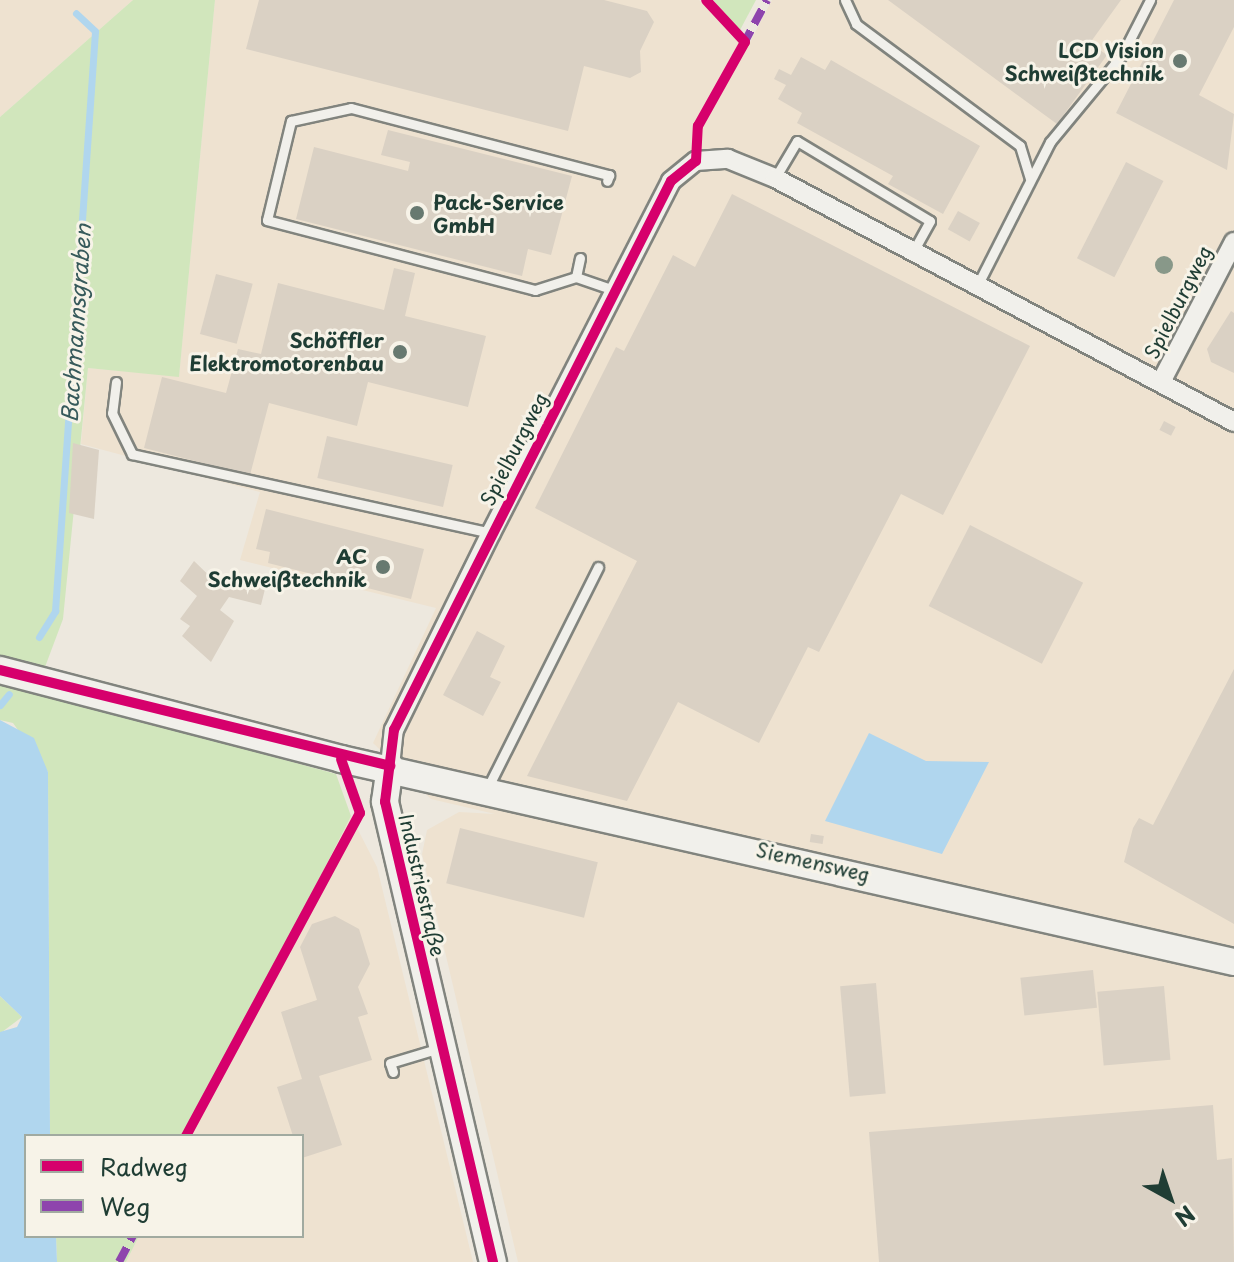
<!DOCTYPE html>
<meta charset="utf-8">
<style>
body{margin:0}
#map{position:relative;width:1234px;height:1262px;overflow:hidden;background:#ede8de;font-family:"Playpen Sans",sans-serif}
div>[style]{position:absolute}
.built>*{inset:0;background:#eee2d0}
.green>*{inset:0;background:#d1e6bc}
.water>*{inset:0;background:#b0d6ee}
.stream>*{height:7px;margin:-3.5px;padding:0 3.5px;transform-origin:3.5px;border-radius:3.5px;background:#b0d6ee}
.building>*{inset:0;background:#dad1c4;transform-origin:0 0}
.roads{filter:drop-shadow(2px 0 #81847e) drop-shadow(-2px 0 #81847e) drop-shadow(0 2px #81847e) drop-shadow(0 -2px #81847e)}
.lane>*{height:9px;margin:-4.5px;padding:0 4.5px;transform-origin:4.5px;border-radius:4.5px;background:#f1f0eb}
.street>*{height:18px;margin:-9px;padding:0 9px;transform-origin:9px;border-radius:9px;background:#f1f0eb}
.secondary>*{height:26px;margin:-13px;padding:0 13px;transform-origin:13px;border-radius:13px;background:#f1f0eb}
.quiet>*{height:8px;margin-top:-4px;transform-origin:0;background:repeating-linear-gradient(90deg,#8e44ad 0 16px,transparent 0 24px)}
.cycleway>*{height:10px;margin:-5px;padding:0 5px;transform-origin:5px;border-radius:5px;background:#d6006c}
.trees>*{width:18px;height:18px;margin:-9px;border-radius:50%;background:#889889}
.dots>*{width:22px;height:22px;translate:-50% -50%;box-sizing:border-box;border:4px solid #f7f3e8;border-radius:50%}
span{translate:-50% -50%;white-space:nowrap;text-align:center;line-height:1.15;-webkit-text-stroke:6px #f7f3e8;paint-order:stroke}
.poi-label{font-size:20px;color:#1f3d34;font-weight:700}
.right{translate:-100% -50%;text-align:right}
.left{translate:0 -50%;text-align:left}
.street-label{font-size:20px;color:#1f3d34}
.water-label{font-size:22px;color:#375a5b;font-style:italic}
.legend{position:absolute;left:24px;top:1134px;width:280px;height:104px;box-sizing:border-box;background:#f7f3e8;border:2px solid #a1aaa0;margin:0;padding:10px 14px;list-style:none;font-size:24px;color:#1f3d34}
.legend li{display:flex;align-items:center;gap:16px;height:40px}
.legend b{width:40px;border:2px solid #a1aaa0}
.north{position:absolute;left:1130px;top:1158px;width:80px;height:80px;-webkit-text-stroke:6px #f7f3e8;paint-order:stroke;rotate:140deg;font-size:22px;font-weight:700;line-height:32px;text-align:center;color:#1f3d34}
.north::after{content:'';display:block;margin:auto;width:28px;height:36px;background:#1f3d34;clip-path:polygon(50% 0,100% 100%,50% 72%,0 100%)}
</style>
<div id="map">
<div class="built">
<i style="clip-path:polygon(0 0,133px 0,0 117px)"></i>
<i style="clip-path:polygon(215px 0,699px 0,750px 42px,772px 0,1234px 0,1234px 1262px,518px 1262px,422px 854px,427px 830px,459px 812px,495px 814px,431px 799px,373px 743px,436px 608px,240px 560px,260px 492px,81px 444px,88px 368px,179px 376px)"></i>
<i style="clip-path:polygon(351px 816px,377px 867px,473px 1262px,126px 1262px,139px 1236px,302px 1236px,302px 1136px,189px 1136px)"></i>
</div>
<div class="green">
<i style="clip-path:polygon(133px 0,215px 0,179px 377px,88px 368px,63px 619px,36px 691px,336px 774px,351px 816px,189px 1136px,50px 1136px,48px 772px,13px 723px,0 720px,0 117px)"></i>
<i style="clip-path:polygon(713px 0,756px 0,740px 30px)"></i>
<i style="clip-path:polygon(0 996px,22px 1017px,2px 1032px,0 1032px)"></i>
<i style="clip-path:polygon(56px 1236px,139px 1236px,126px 1262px,57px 1262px)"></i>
</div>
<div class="water">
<i style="clip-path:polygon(0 720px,34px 738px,48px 772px,50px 1136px,26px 1136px,26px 1236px,56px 1236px,57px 1262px,0 1262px,0 1032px,17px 1027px,22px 1017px,0 996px)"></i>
<i style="clip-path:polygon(869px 733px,926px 761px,989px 762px,942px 854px,825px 821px)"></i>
</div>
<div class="stream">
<i style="left:39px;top:637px;width:31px;rotate:-58deg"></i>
<i style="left:55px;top:611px;width:581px;rotate:-86.05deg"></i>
<i style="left:95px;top:31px;width:26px;rotate:-137deg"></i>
<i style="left:0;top:705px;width:14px;rotate:-51deg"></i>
</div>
<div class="building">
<i style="clip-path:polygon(259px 0,604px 0,647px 11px,654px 22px,640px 51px,641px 72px,630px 78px,584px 66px,568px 131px,246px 49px)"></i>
<i style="clip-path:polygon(888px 0,1121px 0,1090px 43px,1107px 55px,1057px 124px)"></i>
<i style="clip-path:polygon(1174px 0,1234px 0,1234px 27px,1199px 95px,1234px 114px,1227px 170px,1116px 113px)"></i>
<i style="clip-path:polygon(801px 57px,825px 70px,831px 60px,980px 146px,943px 214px,888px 184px,893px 176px,797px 123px,802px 113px,778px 99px,786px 85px,774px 79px,779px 69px,791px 75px)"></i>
<i style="clip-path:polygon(388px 130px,572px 176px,551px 255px,528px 249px,522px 276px,296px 219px,314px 147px,408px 171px,410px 162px,381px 155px)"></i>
<i style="left:1126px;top:162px;width:42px;height:108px;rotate:27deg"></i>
<i style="clip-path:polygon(732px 194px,1030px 346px,943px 515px,901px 494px,819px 652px,808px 647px,759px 743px,678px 702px,627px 801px,527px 776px,637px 561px,535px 508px,616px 347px,624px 351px,673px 255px,695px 267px)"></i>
<i style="left:958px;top:211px;width:25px;height:21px;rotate:29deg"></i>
<i style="clip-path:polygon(394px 268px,415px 273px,405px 316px,486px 336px,468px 407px,368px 382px,357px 426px,269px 403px,250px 475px,144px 448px,162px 377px,226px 393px,238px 349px,261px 354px,278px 283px,384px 310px)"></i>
<i style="left:216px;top:274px;width:38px;height:62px;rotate:15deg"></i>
<i style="clip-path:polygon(1231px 311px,1234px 313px,1234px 373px,1211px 362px,1207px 349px)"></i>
<i style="left:1164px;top:421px;width:13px;height:10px;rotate:27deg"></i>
<i style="left:327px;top:436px;width:129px;height:43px;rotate:13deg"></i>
<i style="clip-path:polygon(73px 443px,99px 450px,94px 519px,69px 513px)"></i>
<i style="clip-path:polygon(266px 509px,424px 549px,411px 599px,268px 563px,270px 552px,256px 549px)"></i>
<i style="left:970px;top:525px;width:127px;height:91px;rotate:27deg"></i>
<i style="clip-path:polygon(194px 561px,222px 588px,234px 572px,267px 581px,261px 605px,229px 597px,220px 610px,234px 621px,211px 662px,182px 636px,190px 626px,180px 619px,197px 596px,180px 581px)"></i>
<i style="clip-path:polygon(477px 631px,505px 646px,490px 677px,501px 682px,483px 716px,443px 695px)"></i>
<i style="clip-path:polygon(1234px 669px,1234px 924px,1124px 862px,1133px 828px,1139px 818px,1153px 825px)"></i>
<i style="left:460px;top:828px;width:142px;height:57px;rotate:14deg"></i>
<i style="left:811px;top:834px;width:13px;height:8px;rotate:9deg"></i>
<i style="clip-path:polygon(335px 916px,359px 929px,370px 964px,358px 987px,368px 1014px,358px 1017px,372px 1060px,319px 1076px,342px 1145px,302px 1158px,302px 1136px,293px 1136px,277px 1087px,302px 1079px,281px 1012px,317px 1000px,300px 947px,312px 924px)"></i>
<i style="left:1093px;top:970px;width:38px;height:73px;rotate:84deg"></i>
<i style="left:876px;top:983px;width:111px;height:36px;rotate:85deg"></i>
<i style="left:1164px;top:986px;width:74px;height:67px;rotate:85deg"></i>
<i style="clip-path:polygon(1213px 1105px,1217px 1160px,1232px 1158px,1234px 1262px,879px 1262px,869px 1132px)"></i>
</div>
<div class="roads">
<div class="lane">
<i style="left:845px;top:0;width:26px;rotate:65deg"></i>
<i style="left:856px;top:24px;width:204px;rotate:36.6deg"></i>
<i style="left:1020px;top:146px;width:34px;rotate:73deg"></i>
<i style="left:775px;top:178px;width:43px;rotate:-59.3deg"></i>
<i style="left:797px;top:141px;width:155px;rotate:31deg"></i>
<i style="left:930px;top:221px;width:35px;rotate:119deg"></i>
<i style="left:580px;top:258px;width:19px;rotate:102deg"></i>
<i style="left:576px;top:277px;width:40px;rotate:18.9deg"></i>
<i style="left:576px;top:277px;width:43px;rotate:162.4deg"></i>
<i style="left:535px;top:290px;width:277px;rotate:-165.4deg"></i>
<i style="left:267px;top:220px;width:102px;rotate:-76.4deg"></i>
<i style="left:291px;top:121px;width:61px;rotate:-12.2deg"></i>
<i style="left:351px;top:108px;width:267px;rotate:14.6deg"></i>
<i style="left:609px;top:175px;width:6px;rotate:108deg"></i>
<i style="left:977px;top:286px;width:161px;rotate:-63.1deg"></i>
<i style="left:1050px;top:142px;width:113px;rotate:-50.4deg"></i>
<i style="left:1122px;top:55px;width:62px;rotate:-63deg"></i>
<i style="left:116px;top:382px;width:31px;rotate:97deg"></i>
<i style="left:112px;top:413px;width:46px;rotate:64deg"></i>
<i style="left:132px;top:454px;width:368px;rotate:12.4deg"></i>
<i style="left:488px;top:787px;width:246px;rotate:-63.4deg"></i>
<i style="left:393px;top:1072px;width:9px;rotate:-108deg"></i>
<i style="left:390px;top:1063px;width:52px;rotate:-16.7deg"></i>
</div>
<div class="street">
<i style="left:1161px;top:382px;width:158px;rotate:-62.5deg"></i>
<i style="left:390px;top:766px;width:36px;rotate:-84deg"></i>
<i style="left:394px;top:730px;width:220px;rotate:-63.8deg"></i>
<i style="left:491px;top:533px;width:395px;rotate:-62.9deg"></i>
<i style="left:671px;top:181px;width:32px;rotate:-39deg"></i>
<i style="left:696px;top:161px;width:32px;rotate:-4deg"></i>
<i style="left:728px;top:159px;width:51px;rotate:22deg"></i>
<i style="left:775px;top:178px;width:520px;rotate:27.99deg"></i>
</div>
<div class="secondary">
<i style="left:0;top:670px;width:352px;rotate:14.6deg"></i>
<i style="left:341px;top:759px;width:916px;rotate:12.81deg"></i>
<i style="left:390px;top:766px;width:36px;rotate:98deg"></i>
<i style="left:385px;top:802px;width:473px;rotate:76.8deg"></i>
</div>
</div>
<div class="quiet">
<i style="left:743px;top:45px;width:51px;rotate:-61.9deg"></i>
<i style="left:119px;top:1262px;width:30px;rotate:-62deg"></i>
</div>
<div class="cycleway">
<i style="left:0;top:670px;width:402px;rotate:13.8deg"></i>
<i style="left:186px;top:1136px;width:367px;rotate:-61.7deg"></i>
<i style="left:360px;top:813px;width:57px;rotate:-109.4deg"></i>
<i style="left:493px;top:1262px;width:473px;rotate:-103.2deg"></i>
<i style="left:385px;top:802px;width:73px;rotate:-82.9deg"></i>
<i style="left:394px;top:730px;width:615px;rotate:-63.23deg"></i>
<i style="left:671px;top:181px;width:32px;rotate:-39deg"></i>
<i style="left:696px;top:161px;width:35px;rotate:-87deg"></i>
<i style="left:698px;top:126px;width:96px;rotate:-60.8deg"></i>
<i style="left:745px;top:42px;width:57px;rotate:-132.9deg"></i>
</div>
<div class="trees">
<i style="left:1164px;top:265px"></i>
</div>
<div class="dots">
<i style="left:1180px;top:61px;background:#677970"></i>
<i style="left:417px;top:213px;background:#677970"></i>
<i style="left:400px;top:352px;background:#677970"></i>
<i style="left:383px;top:567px;background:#677970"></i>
</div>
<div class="poi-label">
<span class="right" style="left:1164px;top:62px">LCD Vision<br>Schweißtechnik</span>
<span class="left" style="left:433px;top:214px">Pack-Service<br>GmbH</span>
<span class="right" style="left:384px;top:352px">Schöffler<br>Elektromotorenbau</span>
<span class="right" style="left:367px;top:568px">AC<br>Schweißtechnik</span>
</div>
<div class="street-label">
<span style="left:1178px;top:302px;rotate:-63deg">Spielburgweg</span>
<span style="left:514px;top:449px;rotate:-63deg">Spielburgweg</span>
<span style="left:813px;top:862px;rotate:13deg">Siemensweg</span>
<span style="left:422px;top:885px;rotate:77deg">Industriestraße</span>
</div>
<div class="water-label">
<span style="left:75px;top:323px;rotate:-86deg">Bachmannsgraben</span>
</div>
<ul class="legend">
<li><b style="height:10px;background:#d6006c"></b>Radweg</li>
<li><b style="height:10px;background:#8e44ad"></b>Weg</li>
</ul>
<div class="north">N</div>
</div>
